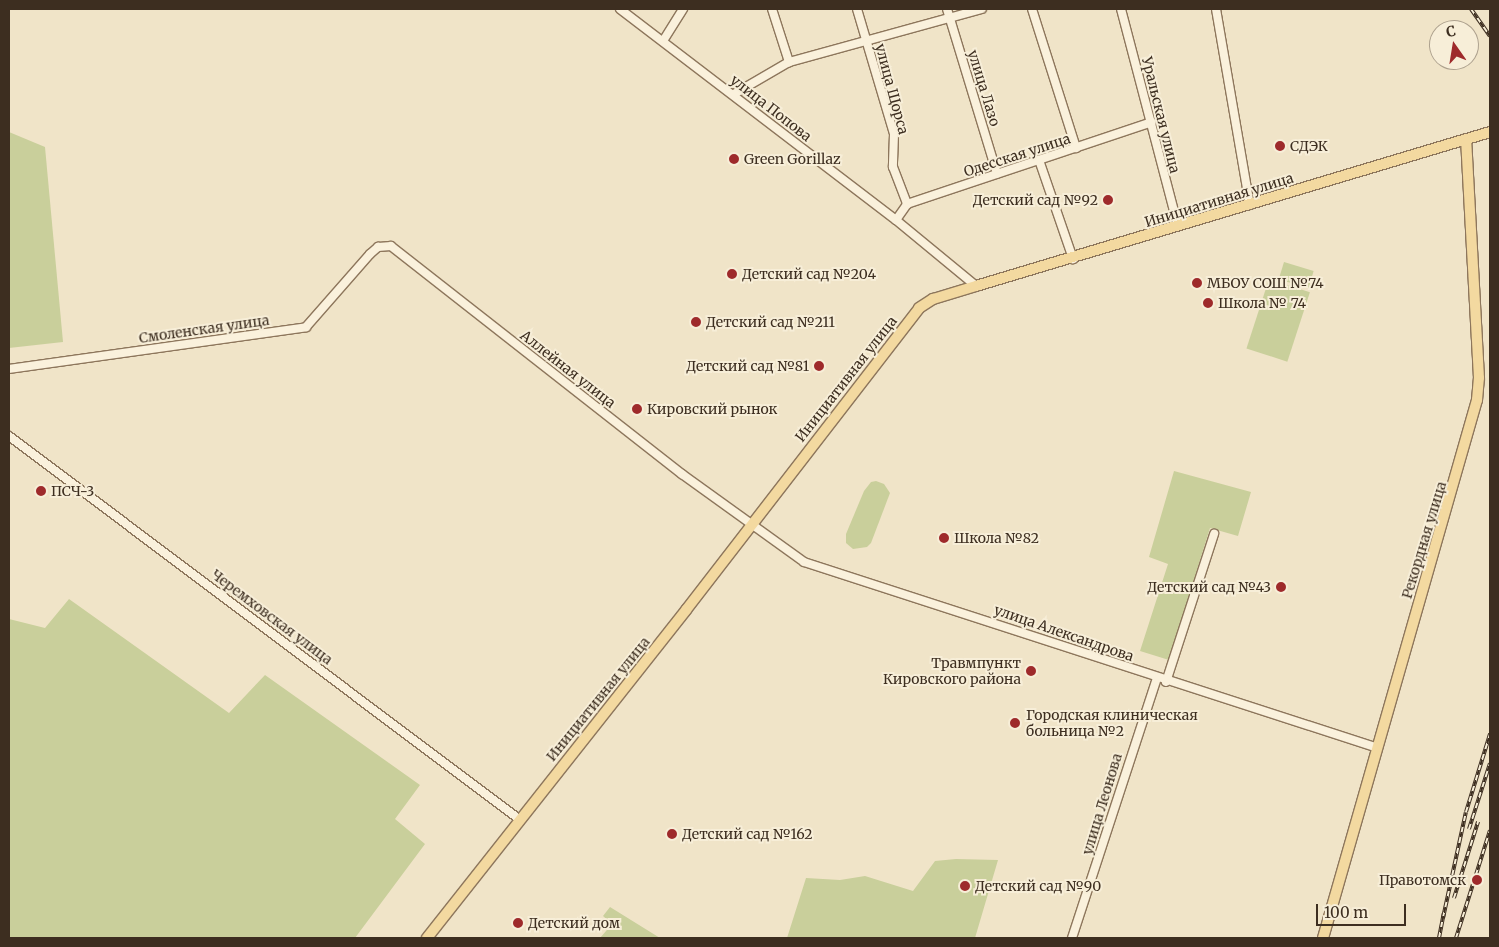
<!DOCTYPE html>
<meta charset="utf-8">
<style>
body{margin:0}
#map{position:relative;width:1499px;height:947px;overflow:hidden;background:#f0e4c8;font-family:Merriweather,serif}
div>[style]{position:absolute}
.green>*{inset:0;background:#c9cf9b;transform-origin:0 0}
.roads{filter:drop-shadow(1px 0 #8d765c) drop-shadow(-1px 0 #8d765c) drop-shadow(0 1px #8d765c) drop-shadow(0 -1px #8d765c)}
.minor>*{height:8px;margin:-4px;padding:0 4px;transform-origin:4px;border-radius:4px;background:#faf1dc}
.major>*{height:10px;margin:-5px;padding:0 5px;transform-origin:5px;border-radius:5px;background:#f3d9a0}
.rail>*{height:4px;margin-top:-2px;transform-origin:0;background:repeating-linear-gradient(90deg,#f7eed8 0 5.5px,#3d2e20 0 11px);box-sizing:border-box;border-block:1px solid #3d2e20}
.dots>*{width:14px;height:14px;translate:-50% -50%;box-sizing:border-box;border:2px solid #f7eed8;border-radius:50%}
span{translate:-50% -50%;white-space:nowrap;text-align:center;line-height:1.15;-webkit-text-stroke:4px #f7eed8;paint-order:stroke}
.street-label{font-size:14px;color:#3d2e20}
.poi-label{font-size:14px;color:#3d2e20}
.left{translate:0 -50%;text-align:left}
.right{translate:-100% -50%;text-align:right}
.frame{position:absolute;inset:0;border:10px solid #3d2e20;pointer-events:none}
.north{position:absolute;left:1429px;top:20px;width:50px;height:50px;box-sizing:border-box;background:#f7eed8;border:1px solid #ada18e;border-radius:50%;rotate:347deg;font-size:14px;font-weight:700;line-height:20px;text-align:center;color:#3d2e20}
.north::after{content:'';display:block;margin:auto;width:18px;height:22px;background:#9e2a2b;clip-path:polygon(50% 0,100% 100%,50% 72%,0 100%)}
.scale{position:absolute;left:1316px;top:904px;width:90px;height:22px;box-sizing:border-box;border:2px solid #3d2e20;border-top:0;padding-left:6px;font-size:15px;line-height:18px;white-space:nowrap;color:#3d2e20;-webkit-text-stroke:4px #f7eed8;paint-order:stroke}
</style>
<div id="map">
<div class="green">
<i style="clip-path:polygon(9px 132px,45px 147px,63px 342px,9px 348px)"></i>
<i style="left:1284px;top:262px;width:31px;height:18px;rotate:17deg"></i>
<i style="left:1269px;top:279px;width:43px;height:73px;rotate:18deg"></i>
<i style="clip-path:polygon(1174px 471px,1251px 492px,1238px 536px,1210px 528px,1169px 660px,1140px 651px,1168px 564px,1149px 557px)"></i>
<i style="clip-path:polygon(876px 481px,884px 484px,890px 493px,871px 543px,867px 547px,853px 549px,846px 543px,846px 534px,864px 491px,871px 482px)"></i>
<i style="clip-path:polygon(69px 599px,229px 713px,265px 675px,420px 785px,395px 819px,425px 844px,355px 938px,9px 938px,9px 619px,45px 628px)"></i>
<i style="clip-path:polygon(956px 859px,998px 860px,975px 938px,787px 938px,806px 878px,840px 880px,865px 876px,913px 891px,935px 861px)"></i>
<i style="clip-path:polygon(610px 907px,660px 938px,600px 938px,612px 924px,603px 916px)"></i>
</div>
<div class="roads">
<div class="minor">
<i style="left:620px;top:9px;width:347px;rotate:37.4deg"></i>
<i style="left:896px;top:220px;width:104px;rotate:39.5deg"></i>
<i style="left:772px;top:9px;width:56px;rotate:72.2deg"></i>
<i style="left:857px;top:9px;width:130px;rotate:73.5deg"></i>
<i style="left:894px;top:134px;width:33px;rotate:92deg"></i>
<i style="left:893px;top:167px;width:40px;rotate:69deg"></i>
<i style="left:947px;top:9px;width:172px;rotate:73.1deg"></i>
<i style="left:1032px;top:9px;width:146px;rotate:72.4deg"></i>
<i style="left:1121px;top:9px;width:224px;rotate:75.3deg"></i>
<i style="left:1216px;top:9px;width:199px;rotate:80.2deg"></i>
<i style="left:663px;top:41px;width:38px;rotate:-58deg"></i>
<i style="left:734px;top:94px;width:64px;rotate:-30.2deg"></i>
<i style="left:789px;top:62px;width:200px;rotate:-15.4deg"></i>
<i style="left:1039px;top:160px;width:105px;rotate:71deg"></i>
<i style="left:896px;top:220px;width:19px;rotate:-55deg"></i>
<i style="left:907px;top:204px;width:258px;rotate:-18.5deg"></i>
<i style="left:9px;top:369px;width:300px;rotate:-8deg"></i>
<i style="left:306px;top:327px;width:97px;rotate:-48.8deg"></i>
<i style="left:370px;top:254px;width:11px;rotate:-41deg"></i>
<i style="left:378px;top:247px;width:13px;rotate:-4deg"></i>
<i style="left:391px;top:246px;width:370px;rotate:38.1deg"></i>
<i style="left:682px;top:474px;width:150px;rotate:35.8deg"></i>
<i style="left:804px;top:562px;width:603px;rotate:17.95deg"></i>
<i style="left:9px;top:436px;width:638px;rotate:36.91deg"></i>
<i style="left:1166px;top:682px;width:156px;rotate:-72deg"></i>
<i style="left:1072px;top:938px;width:274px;rotate:-71.9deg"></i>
</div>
<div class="major">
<i style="left:427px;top:938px;width:418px;rotate:-51.7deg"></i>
<i style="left:686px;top:610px;width:381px;rotate:-52.3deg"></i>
<i style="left:919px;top:308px;width:17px;rotate:-33deg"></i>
<i style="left:933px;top:299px;width:45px;rotate:-16.8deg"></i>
<i style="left:976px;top:286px;width:537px;rotate:-16.68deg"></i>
<i style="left:1323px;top:938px;width:560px;rotate:-74.03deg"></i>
<i style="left:1477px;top:400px;width:22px;rotate:-85deg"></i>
<i style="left:1479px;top:378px;width:239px;rotate:-93.1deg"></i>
</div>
</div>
<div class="rail">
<i style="left:1471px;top:9px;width:33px;rotate:55deg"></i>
<i style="left:1469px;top:829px;width:69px;rotate:-72.3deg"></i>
<i style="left:1454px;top:898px;width:80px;rotate:-72.5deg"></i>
<i style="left:1443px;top:918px;width:108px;rotate:-77.8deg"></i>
<i style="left:1466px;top:812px;width:82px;rotate:-72.9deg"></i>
<i style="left:1439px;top:938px;width:25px;rotate:-79deg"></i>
<i style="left:1456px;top:938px;width:113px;rotate:-72.5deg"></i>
</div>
<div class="dots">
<i style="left:1280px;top:146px;background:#9e2a2b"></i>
<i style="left:734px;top:159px;background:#9e2a2b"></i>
<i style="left:1108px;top:200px;background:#9e2a2b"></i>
<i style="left:732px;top:274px;background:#9e2a2b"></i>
<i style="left:1197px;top:283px;background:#9e2a2b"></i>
<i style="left:1208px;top:303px;background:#9e2a2b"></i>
<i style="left:696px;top:322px;background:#9e2a2b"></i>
<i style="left:819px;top:366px;background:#9e2a2b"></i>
<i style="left:637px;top:409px;background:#9e2a2b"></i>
<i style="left:41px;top:491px;background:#9e2a2b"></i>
<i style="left:944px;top:538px;background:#9e2a2b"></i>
<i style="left:1281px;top:587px;background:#9e2a2b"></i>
<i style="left:1031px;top:671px;background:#9e2a2b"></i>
<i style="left:1015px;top:723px;background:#9e2a2b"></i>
<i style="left:672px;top:834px;background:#9e2a2b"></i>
<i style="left:1477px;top:880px;background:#9e2a2b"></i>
<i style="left:965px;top:886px;background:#9e2a2b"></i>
<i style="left:518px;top:923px;background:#9e2a2b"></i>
</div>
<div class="street-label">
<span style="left:984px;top:88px;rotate:73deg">улица Лазо</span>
<span style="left:892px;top:89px;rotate:75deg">улица Щорса</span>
<span style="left:771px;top:108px;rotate:38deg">улица Попова</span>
<span style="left:1161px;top:115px;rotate:76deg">Уральская улица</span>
<span style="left:1017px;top:155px;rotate:-18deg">Одесская улица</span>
<span style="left:1219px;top:200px;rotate:-17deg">Инициативная улица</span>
<span style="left:204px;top:329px;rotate:-8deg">Смоленская улица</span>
<span style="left:568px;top:369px;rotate:38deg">Аллейная улица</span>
<span style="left:846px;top:379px;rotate:-52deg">Инициативная улица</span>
<span style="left:1424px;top:540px;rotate:-73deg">Рекордная улица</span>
<span style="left:272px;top:617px;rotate:37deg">Черемховская улица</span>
<span style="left:1064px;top:633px;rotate:19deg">улица Александрова</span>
<span style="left:598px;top:699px;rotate:-51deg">Инициативная улица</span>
<span style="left:1102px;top:804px;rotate:-73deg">улица Леонова</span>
</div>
<div class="poi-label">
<span class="left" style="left:1290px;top:146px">СДЭК</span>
<span class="left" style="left:744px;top:159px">Green Gorillaz</span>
<span class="right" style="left:1098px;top:200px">Детский сад №92</span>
<span class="left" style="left:742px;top:274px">Детский сад №204</span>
<span class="left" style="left:1207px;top:283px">МБОУ СОШ №74</span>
<span class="left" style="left:1218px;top:303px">Школа № 74</span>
<span class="left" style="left:706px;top:322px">Детский сад №211</span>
<span class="right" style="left:809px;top:366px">Детский сад №81</span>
<span class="left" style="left:647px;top:409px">Кировский рынок</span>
<span class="left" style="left:51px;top:491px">ПСЧ-3</span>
<span class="left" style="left:954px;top:538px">Школа №82</span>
<span class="right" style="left:1271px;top:587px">Детский сад №43</span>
<span class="right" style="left:1021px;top:671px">Травмпункт<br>Кировского района</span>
<span class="left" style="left:1026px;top:723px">Городская клиническая<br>больница №2</span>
<span class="left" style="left:682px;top:834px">Детский сад №162</span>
<span class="right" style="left:1466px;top:880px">Правотомск</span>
<span class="left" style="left:975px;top:886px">Детский сад №90</span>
<span class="left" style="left:528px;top:923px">Детский дом</span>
</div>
<div class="frame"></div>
<div class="north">С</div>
<div class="scale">100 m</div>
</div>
